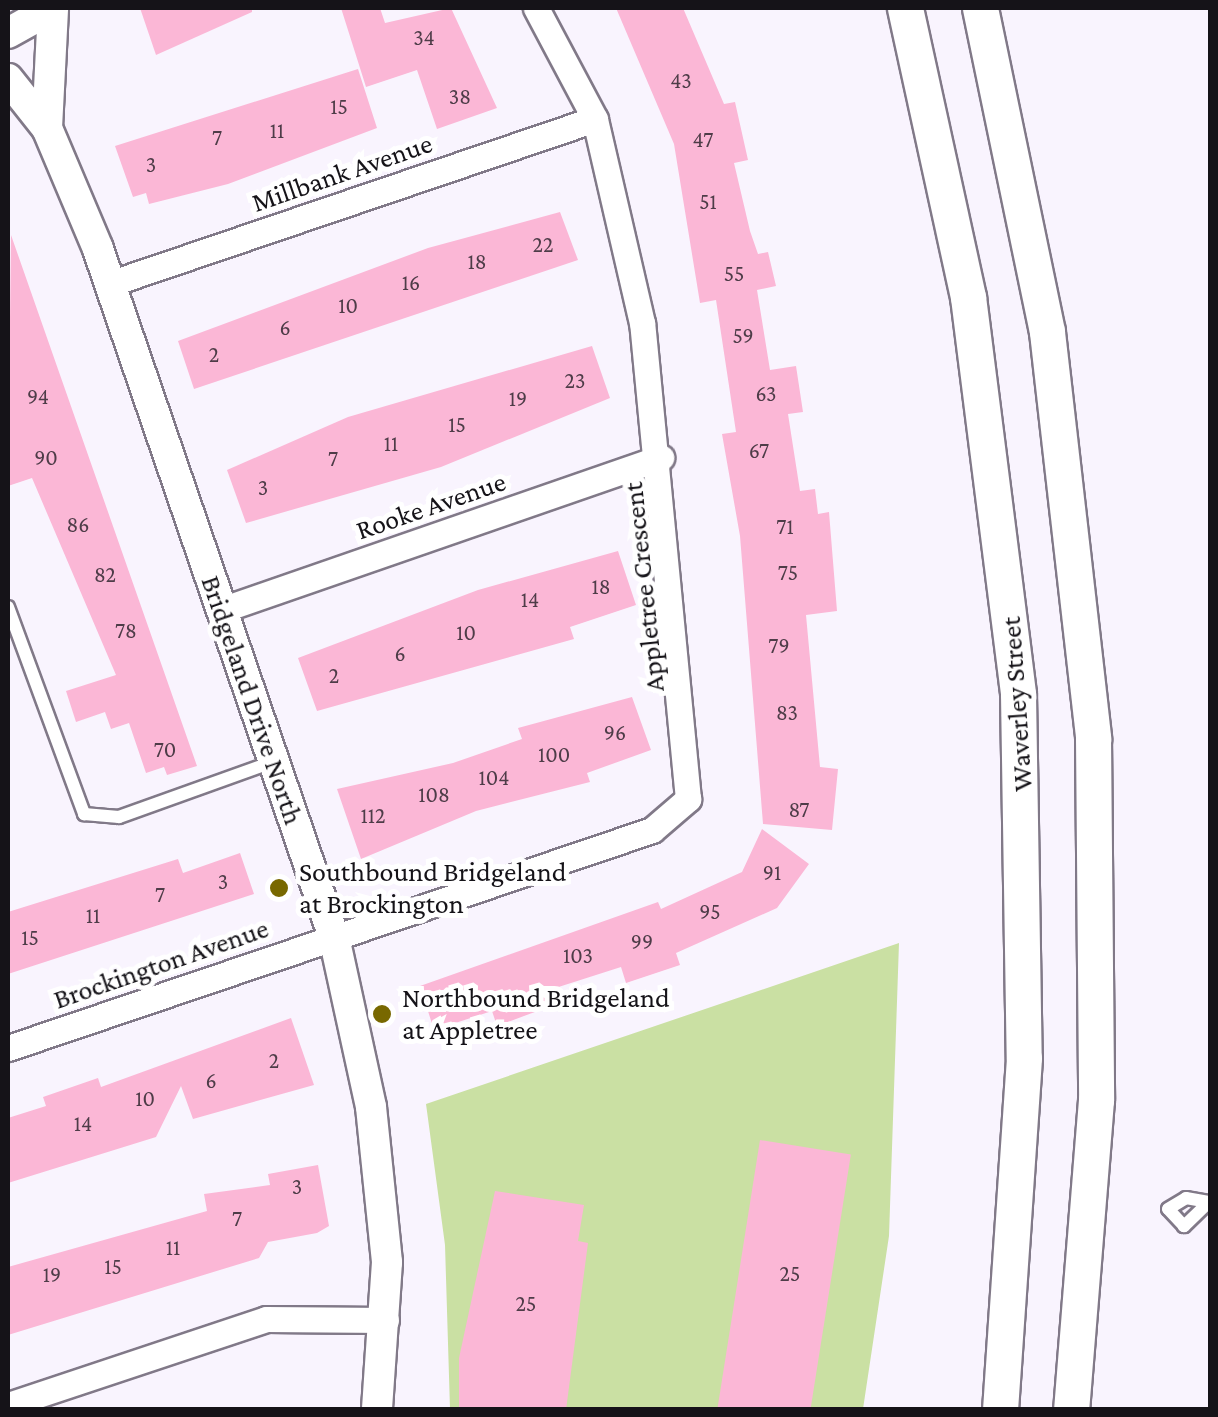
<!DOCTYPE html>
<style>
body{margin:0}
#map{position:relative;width:1218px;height:1417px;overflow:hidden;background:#f9f4fe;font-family:"Crimson Pro",serif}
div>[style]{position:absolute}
.green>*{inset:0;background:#cae0a3}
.building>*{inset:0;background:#fbb7d6;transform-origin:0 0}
.roads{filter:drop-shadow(2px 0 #817988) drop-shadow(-2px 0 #817988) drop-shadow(0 2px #817988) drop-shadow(0 -2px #817988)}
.service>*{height:12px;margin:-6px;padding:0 6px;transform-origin:6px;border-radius:6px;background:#fff}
.minor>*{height:25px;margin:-12.5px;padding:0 12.5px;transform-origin:12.5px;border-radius:12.5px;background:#fff}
.tertiary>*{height:30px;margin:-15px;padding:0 15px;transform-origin:15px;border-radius:15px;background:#fff}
.secondary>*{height:35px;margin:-17.5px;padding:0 17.5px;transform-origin:17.5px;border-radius:17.5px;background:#fff}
.dots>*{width:28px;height:28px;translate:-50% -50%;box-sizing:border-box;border:5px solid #fff;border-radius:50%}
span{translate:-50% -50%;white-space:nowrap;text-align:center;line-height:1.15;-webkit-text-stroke:10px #fff;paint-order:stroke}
.number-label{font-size:22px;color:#4e3c48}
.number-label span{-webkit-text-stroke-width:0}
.street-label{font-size:28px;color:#151318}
.poi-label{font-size:28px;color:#151318}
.left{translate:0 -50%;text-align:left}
.frame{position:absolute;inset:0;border:10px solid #151318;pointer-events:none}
</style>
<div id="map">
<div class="green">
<i style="clip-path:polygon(899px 943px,889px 1236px,863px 1409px,450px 1409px,445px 1245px,426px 1104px)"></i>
</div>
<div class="building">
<i style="clip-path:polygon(140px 8px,252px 8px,252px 12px,156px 55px)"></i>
<i style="clip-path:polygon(341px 8px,380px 8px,385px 23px,451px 8px,497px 108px,437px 129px,417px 70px,366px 87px)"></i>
<i style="clip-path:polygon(616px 8px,683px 8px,724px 104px,735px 102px,748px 160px,734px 163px,750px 231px,758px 254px,768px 252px,776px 286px,757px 290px,770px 370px,796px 366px,803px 412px,788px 414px,800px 491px,815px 489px,818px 514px,829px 512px,837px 611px,806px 615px,820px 767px,838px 769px,832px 830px,763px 824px,740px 536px,722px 434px,736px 432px,716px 300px,700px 303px,674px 144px)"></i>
<i style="clip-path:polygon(358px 69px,377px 128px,228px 184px,149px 204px,146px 193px,133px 197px,115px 146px)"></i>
<i style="clip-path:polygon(560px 212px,578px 260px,194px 389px,178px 341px,428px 248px)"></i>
<i style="clip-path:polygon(11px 235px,197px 766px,167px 775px,164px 767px,146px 773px,129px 723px,111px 729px,105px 712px,76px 722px,66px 691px,116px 675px,32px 478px,8px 486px)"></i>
<i style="clip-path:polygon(592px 346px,610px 398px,441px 467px,246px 523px,227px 470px,348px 417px)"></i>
<i style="clip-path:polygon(618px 551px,636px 605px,570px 627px,574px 639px,317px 711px,298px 658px,478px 590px)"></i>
<i style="clip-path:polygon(632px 697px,651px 750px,587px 773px,590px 782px,476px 811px,361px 859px,337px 789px,453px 763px,522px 739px,518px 728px)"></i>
<i style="clip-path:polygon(762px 829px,809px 864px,777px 908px,676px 953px,680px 965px,626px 983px,621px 967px,546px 991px,551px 1006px,497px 1026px,492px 1011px,434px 1030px,420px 986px,658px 902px,661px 909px,742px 872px)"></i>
<i style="clip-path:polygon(240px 853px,254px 894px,8px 974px,8px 912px,178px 859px,183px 873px)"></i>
<i style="clip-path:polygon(291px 1018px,314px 1085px,193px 1119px,181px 1086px,156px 1137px,8px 1183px,8px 1118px,46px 1106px,43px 1097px,98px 1078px,101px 1087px)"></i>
<i style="left:760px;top:1140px;width:92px;height:274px;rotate:9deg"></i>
<i style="clip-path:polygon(318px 1165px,329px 1226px,317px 1233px,268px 1242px,259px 1258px,8px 1335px,8px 1267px,207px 1211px,204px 1194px,270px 1185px,268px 1174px)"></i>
<i style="clip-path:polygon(495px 1191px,584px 1205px,578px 1241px,588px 1243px,566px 1410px,459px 1410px,459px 1358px)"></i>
</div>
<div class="roads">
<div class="service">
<i style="left:8px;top:607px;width:221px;rotate:69.8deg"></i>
<i style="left:84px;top:814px;width:35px;rotate:5deg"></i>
<i style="left:119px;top:817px;width:164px;rotate:-19.7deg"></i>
<i style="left:1209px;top:1202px;width:35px;rotate:136deg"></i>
<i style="left:1184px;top:1226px;width:23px;rotate:-133deg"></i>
<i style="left:1168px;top:1209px;width:21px;rotate:-31deg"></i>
<i style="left:1186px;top:1198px;width:23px;rotate:10deg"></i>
<i style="left:1209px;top:1202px;width:1px"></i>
</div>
<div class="minor">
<i style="left:109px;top:284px;width:513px;rotate:-18.75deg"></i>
<i style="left:221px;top:610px;width:466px;rotate:-19.1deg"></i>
<i style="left:8px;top:1048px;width:680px;rotate:-18.7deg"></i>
<i style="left:652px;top:830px;width:48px;rotate:-40.7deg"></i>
<i style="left:688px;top:799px;width:478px;rotate:-95.5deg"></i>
<i style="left:642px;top:323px;width:209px;rotate:-103deg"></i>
<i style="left:595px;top:119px;width:126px;rotate:-118deg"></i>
<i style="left:8px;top:1405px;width:272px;rotate:-18.4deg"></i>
<i style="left:266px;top:1319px;width:120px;rotate:0.5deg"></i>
</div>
<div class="tertiary">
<i style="left:8px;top:33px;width:51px;rotate:-29.1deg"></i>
<i style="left:8px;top:79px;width:63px;rotate:51.5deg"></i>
<i style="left:47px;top:128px;width:131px;rotate:67.1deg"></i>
<i style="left:98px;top:249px;width:727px;rotate:71.07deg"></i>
<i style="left:334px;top:937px;width:174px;rotate:77.7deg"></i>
<i style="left:371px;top:1107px;width:156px;rotate:84.1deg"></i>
<i style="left:387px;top:1262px;width:148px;rotate:93.9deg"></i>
<i style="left:47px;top:128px;width:120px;rotate:-87.1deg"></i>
</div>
<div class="secondary">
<i style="left:905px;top:8px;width:296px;rotate:77.7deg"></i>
<i style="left:968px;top:297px;width:400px;rotate:82.8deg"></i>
<i style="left:1018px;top:694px;width:364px;rotate:89.1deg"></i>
<i style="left:1024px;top:1058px;width:353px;rotate:93.9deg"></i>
<i style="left:980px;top:8px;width:331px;rotate:78.3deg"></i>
<i style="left:1047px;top:332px;width:409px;rotate:83.5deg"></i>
<i style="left:1093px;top:738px;width:362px;rotate:89.5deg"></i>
<i style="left:1096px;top:1100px;width:311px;rotate:94.6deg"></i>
</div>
</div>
<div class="dots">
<i style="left:279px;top:888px;background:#786800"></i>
<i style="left:382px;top:1014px;background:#786800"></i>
</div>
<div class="number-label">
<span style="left:424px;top:38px">34</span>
<span style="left:681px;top:81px">43</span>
<span style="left:460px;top:97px">38</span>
<span style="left:339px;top:107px">15</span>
<span style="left:277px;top:131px">11</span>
<span style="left:217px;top:138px">7</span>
<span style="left:703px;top:140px">47</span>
<span style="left:151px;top:165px">3</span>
<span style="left:708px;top:202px">51</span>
<span style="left:543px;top:245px">22</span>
<span style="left:477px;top:262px">18</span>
<span style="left:734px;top:274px">55</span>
<span style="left:411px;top:283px">16</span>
<span style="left:348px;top:306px">10</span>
<span style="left:285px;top:328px">6</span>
<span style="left:743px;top:336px">59</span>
<span style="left:214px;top:355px">2</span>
<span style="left:575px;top:381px">23</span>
<span style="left:766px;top:394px">63</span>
<span style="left:38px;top:397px">94</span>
<span style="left:518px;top:399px">19</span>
<span style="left:457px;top:425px">15</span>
<span style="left:391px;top:444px">11</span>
<span style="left:759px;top:451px">67</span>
<span style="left:46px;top:458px">90</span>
<span style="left:333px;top:459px">7</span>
<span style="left:263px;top:488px">3</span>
<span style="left:78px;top:525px">86</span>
<span style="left:785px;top:527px">71</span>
<span style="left:788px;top:573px">75</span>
<span style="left:105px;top:575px">82</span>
<span style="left:601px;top:587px">18</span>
<span style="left:530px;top:600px">14</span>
<span style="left:126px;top:631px">78</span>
<span style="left:466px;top:633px">10</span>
<span style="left:779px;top:646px">79</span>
<span style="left:400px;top:654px">6</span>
<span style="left:334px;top:676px">2</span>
<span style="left:787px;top:713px">83</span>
<span style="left:615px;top:733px">96</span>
<span style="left:165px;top:750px">70</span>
<span style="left:554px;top:755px">100</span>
<span style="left:494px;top:778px">104</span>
<span style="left:434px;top:795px">108</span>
<span style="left:799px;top:810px">87</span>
<span style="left:373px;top:816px">112</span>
<span style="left:772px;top:873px">91</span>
<span style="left:223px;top:882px">3</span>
<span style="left:160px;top:895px">7</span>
<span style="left:710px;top:912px">95</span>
<span style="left:93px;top:916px">11</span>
<span style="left:30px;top:938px">15</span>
<span style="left:642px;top:942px">99</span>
<span style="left:578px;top:956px">103</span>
<span style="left:274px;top:1061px">2</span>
<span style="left:211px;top:1081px">6</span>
<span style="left:145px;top:1099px">10</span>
<span style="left:83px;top:1124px">14</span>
<span style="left:297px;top:1187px">3</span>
<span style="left:237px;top:1219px">7</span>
<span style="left:173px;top:1248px">11</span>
<span style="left:113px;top:1267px">15</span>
<span style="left:790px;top:1274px">25</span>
<span style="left:52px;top:1275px">19</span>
<span style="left:526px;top:1304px">25</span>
</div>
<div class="street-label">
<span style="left:342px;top:173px;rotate:-19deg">Millbank Avenue</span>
<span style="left:431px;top:506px;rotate:-19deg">Rooke Avenue</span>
<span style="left:644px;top:587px;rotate:-96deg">Appletree Crescent</span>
<span style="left:252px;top:700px;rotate:71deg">Bridgeland Drive North</span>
<span style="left:1017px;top:704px;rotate:-94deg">Waverley Street</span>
<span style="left:161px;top:964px;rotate:-19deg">Brockington Avenue</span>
</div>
<div class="poi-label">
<span class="left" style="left:299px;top:888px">Southbound Bridgeland<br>at Brockington</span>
<span class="left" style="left:402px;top:1014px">Northbound Bridgeland<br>at Appletree</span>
</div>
<div class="frame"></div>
</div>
